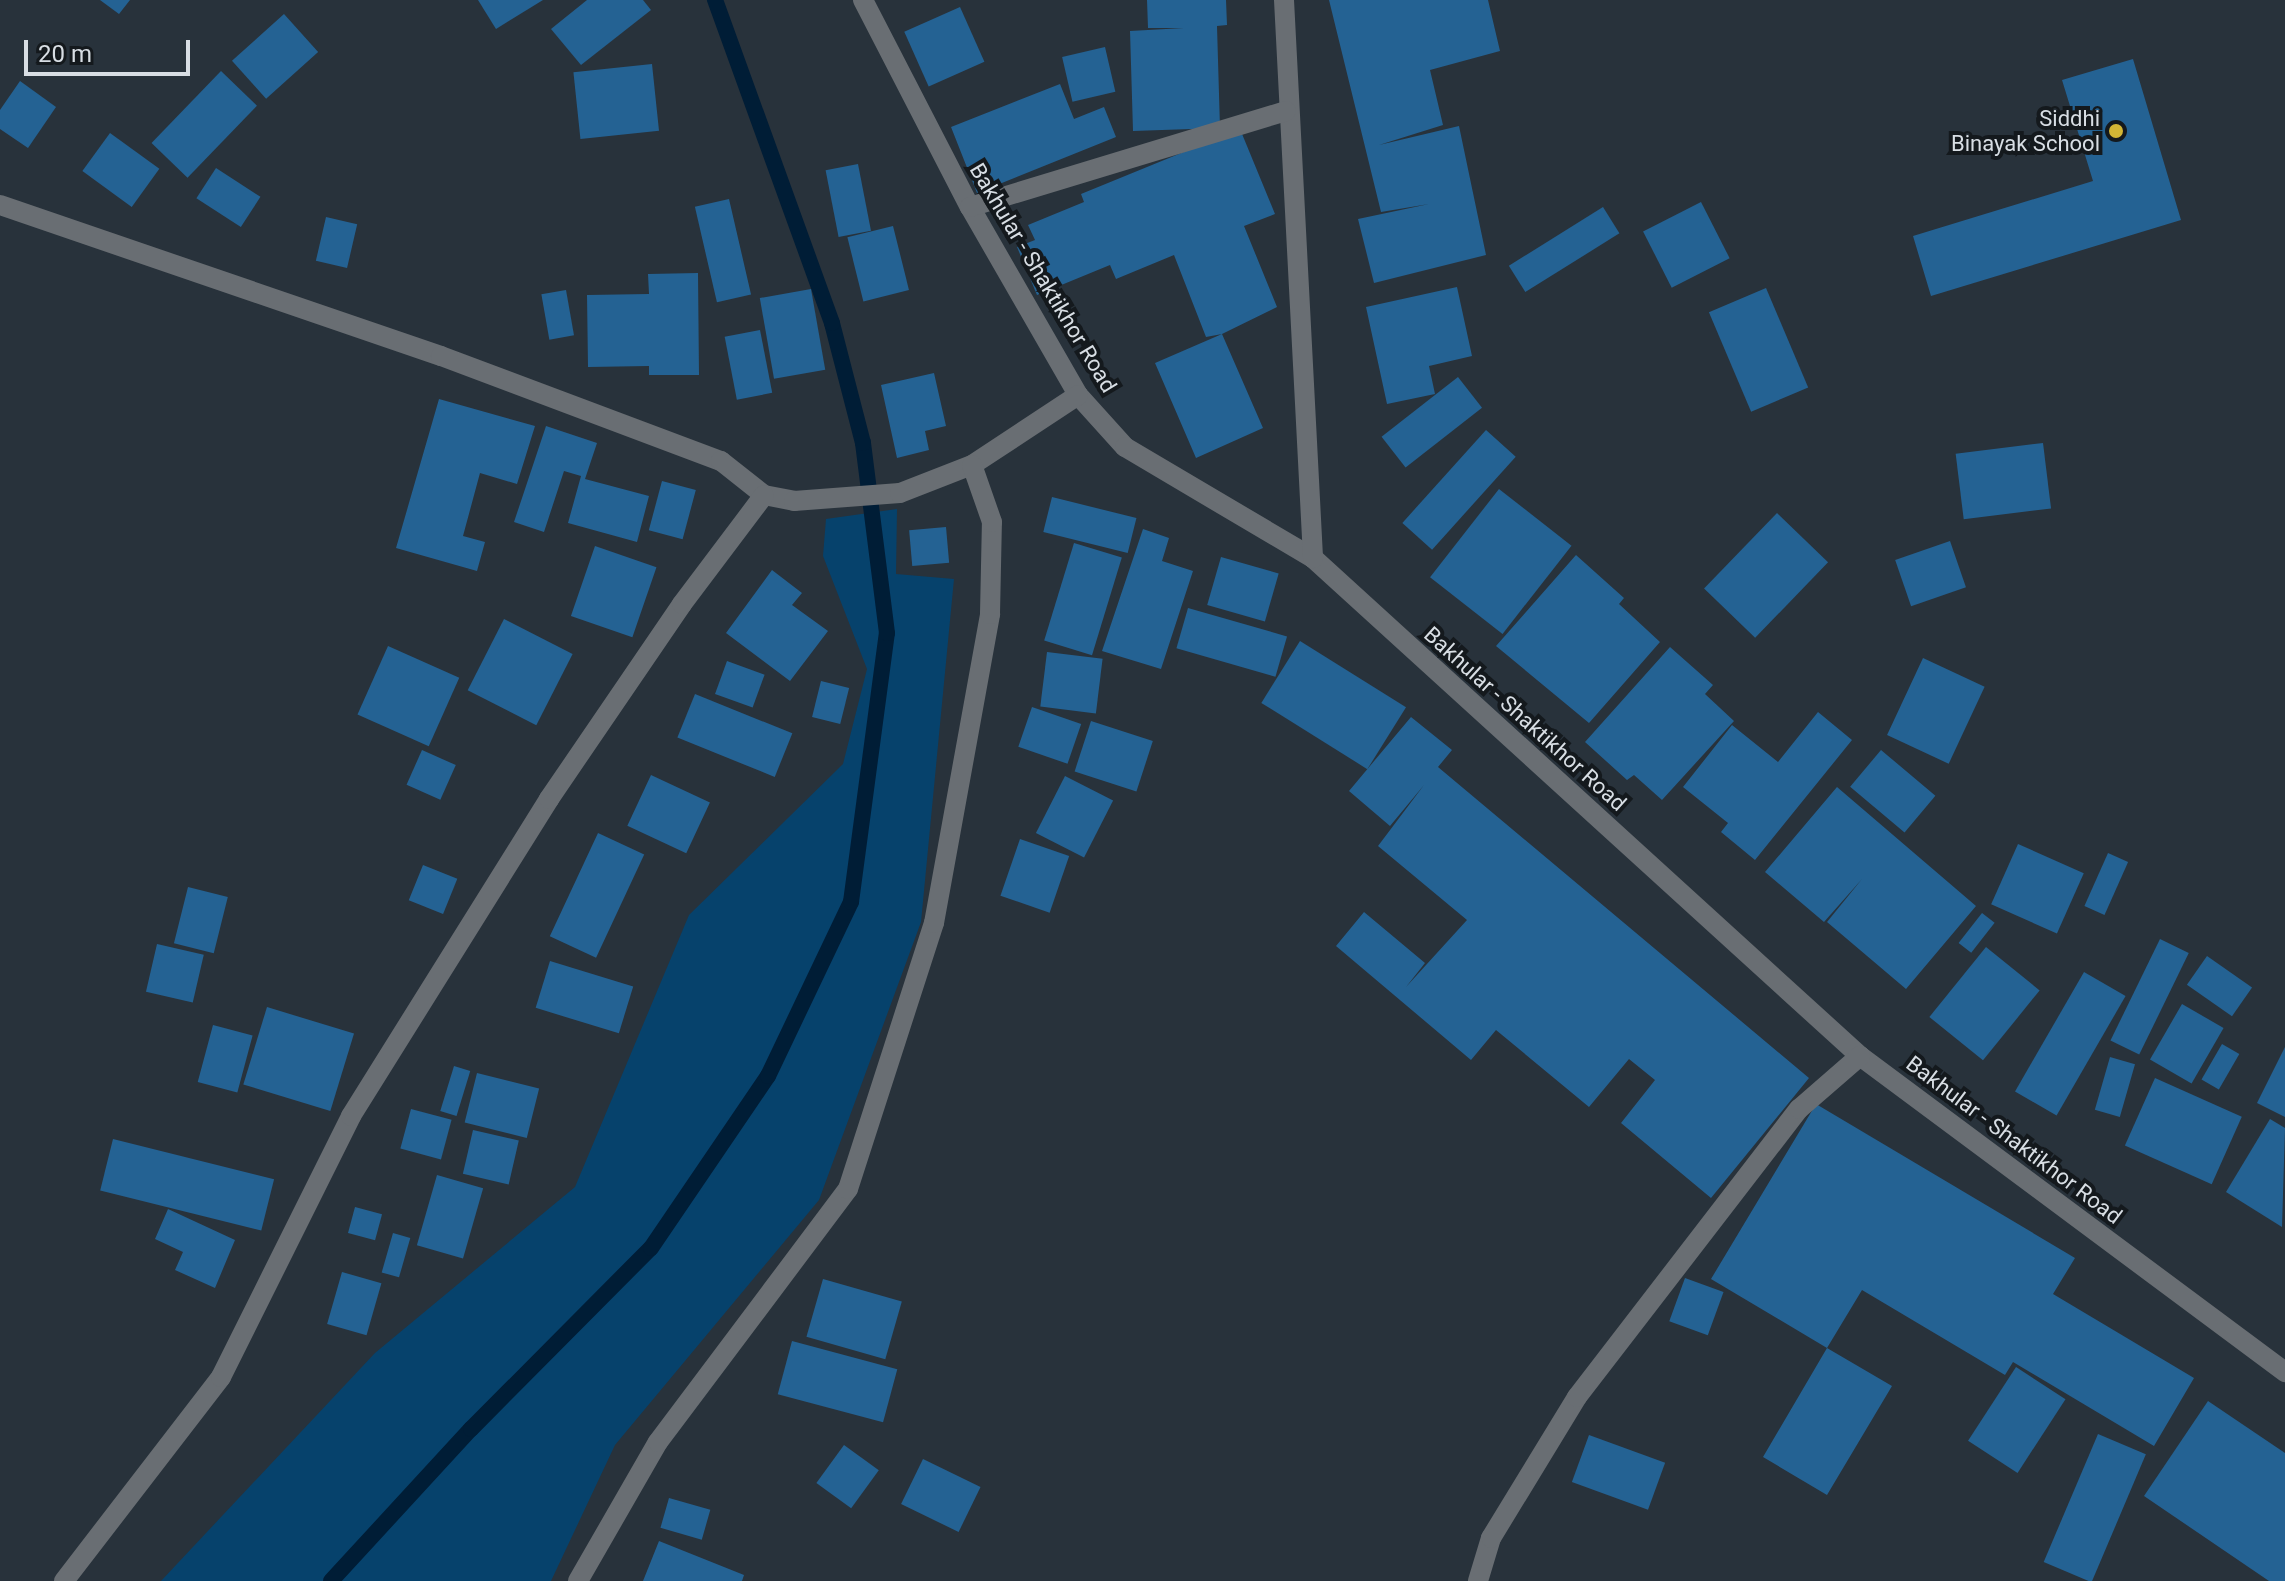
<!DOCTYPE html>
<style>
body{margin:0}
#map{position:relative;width:2285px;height:1581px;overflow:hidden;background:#28323b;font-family:Roboto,sans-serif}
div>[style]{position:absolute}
.green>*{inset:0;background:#06426c}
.stream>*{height:16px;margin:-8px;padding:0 8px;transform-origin:8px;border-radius:8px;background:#001d36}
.building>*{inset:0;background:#246293;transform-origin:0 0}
.minor>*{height:20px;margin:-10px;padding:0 10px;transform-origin:10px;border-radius:10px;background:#696e73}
.dots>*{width:22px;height:22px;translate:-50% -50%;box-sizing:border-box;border:4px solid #14191d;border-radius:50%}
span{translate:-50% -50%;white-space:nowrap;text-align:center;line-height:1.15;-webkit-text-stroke:8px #14191d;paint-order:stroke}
.poi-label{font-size:22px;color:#d8dee4}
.right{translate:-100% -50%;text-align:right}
.street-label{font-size:22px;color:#d8dee4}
.scale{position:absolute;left:24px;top:40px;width:166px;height:36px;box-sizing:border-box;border:4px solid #d8dee4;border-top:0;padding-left:10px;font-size:24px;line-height:28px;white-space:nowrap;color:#d8dee4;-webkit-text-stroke:6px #14191d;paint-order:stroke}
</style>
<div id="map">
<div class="green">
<i style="clip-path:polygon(897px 509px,896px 574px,954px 579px,921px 922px,819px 1200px,615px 1445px,551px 1581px,161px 1581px,375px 1353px,575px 1187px,689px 915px,843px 764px,867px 669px,823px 556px,826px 519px)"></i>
</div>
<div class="stream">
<i style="left:331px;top:1581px;width:207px;rotate:-47.4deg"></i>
<i style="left:471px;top:1429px;width:255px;rotate:-45.2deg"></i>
<i style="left:651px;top:1248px;width:208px;rotate:-55.8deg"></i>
<i style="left:768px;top:1076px;width:193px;rotate:-64.5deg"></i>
<i style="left:851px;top:902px;width:271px;rotate:-82.4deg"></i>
<i style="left:887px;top:633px;width:192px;rotate:-97.2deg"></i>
<i style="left:863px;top:443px;width:124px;rotate:-104.5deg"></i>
<i style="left:832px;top:323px;width:344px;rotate:-109.9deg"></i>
</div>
<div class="building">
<i style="clip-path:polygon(100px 0,130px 0,119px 14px)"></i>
<i style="clip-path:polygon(478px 0,543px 0,496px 29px)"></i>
<i style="clip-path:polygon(587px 0,643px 0,651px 10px,581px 65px,551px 29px)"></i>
<i style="clip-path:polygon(1147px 0,1226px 0,1227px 25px,1217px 26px,1220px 128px,1133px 131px,1130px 31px,1184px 28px,1148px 28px)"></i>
<i style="clip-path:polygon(1329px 0,1488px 0,1500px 51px,1430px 70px,1443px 125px,1379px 145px,1459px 126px,1486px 255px,1374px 283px,1358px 219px,1429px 204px,1381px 212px)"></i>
<i style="left:960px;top:7px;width:60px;height:61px;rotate:66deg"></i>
<i style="left:284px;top:14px;width:51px;height:70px;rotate:48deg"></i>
<i style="left:1105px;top:47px;width:46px;height:44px;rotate:77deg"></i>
<i style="clip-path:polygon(2133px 59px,2181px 220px,1931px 296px,1913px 236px,2093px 181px,2062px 80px)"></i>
<i style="left:652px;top:64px;width:67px;height:79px;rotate:84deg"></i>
<i style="left:221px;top:71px;width:50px;height:100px;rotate:44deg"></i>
<i style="clip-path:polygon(20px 81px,56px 107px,28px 148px,0 129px,0 110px)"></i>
<i style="clip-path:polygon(1060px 84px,1074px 119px,1104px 107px,1116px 137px,977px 193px,951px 127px)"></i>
<i style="clip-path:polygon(1240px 129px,1275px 214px,1244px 226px,1277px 307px,1222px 334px,1263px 428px,1196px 458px,1155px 363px,1222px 334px,1206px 337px,1174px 255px,1116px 279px,1110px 265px,1037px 295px,1017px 247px,1035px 240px,1028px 225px,1084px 202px,1081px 194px)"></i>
<i style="left:110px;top:133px;width:61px;height:47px;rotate:36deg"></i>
<i style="left:858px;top:164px;width:68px;height:33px;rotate:79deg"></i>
<i style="left:216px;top:168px;width:53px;height:36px;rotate:33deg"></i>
<i style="left:729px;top:199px;width:98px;height:35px;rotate:77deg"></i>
<i style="left:1701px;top:202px;width:63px;height:65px;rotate:63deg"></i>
<i style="left:1603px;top:207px;width:31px;height:111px;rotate:58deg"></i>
<i style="left:326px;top:217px;width:32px;height:45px;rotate:13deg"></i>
<i style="left:893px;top:226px;width:66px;height:47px;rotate:76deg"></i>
<i style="clip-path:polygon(698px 273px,699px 375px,649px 375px,649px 366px,588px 367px,587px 295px,649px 294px,648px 274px)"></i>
<i style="clip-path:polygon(1457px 287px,1472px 356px,1429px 366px,1435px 394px,1387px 404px,1366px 307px)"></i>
<i style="left:1766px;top:288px;width:108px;height:62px;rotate:67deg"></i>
<i style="left:811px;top:289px;width:82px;height:52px;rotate:80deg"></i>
<i style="left:566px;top:290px;width:46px;height:25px;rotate:80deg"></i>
<i style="left:760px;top:330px;width:64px;height:36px;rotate:79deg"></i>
<i style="clip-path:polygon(934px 373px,946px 426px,925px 431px,929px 450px,897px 458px,881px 385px)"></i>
<i style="left:1458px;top:377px;width:39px;height:97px;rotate:52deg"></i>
<i style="clip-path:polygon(439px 399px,535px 426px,517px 484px,480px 473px,463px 536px,485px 542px,477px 571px,396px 548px)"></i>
<i style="clip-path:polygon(546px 426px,597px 443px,585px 479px,649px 496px,637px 542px,568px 523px,581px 476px,564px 471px,544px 532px,514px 522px)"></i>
<i style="left:1486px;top:430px;width:40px;height:125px;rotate:42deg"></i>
<i style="left:2043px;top:443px;width:66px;height:88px;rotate:83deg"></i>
<i style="left:662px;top:481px;width:35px;height:51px;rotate:15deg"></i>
<i style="left:1499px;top:489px;width:92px;height:112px;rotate:38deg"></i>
<i style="left:1052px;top:497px;width:87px;height:36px;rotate:14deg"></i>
<i style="left:1777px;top:513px;width:71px;height:105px;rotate:44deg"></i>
<i style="left:946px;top:527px;width:36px;height:37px;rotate:85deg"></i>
<i style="clip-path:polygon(1143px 529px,1169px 538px,1162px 561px,1193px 571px,1161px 669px,1102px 651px)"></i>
<i style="left:1950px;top:541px;width:49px;height:58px;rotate:71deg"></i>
<i style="left:1074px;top:543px;width:50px;height:102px;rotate:17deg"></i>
<i style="left:595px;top:546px;width:65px;height:74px;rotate:19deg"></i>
<i style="clip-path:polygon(1576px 555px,1624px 598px,1619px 604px,1660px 642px,1589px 723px,1496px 646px)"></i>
<i style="left:1221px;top:557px;width:60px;height:50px;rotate:16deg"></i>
<i style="clip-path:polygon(772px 570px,802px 593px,792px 605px,828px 631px,790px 681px,726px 633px)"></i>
<i style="left:1188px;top:608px;width:103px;height:42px;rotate:16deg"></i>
<i style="left:504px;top:619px;width:77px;height:80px;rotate:27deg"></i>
<i style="left:1300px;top:641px;width:125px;height:73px;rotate:32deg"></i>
<i style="left:388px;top:646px;width:78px;height:75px;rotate:24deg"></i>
<i style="clip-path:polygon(1670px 647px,1713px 685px,1705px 694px,1734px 721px,1662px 800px,1634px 775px,1627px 780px,1585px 742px)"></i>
<i style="left:1047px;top:652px;width:56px;height:55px;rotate:7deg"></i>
<i style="left:1923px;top:658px;width:68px;height:85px;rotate:25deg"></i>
<i style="left:727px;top:661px;width:40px;height:35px;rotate:20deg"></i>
<i style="left:821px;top:681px;width:29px;height:37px;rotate:14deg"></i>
<i style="left:695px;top:694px;width:105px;height:47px;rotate:22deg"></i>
<i style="left:1032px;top:707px;width:52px;height:42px;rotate:19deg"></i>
<i style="clip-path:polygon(1818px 712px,1852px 740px,1755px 860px,1721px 832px,1728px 823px,1683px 787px,1732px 725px,1778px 762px)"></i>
<i style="clip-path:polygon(1411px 717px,1452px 750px,1438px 767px,1809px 1078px,1711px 1198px,1621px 1123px,1655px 1080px,1629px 1059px,1589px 1107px,1496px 1030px,1471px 1060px,1336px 946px,1364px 912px,1425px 963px,1406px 987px,1467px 920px,1378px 846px,1424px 785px,1390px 826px,1349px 791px)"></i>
<i style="left:1091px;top:721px;width:65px;height:53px;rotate:18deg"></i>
<i style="left:422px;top:750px;width:37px;height:38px;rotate:24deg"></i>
<i style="left:1881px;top:750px;width:71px;height:48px;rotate:40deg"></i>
<i style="left:651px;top:775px;width:65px;height:56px;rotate:25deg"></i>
<i style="left:1065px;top:776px;width:54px;height:64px;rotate:27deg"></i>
<i style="clip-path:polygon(1837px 787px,1976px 906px,1906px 989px,1827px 922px,1862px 879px,1824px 922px,1765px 872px)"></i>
<i style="left:598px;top:833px;width:51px;height:114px;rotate:25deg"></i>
<i style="left:1020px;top:839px;width:52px;height:60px;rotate:19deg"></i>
<i style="left:2018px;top:844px;width:72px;height:66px;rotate:24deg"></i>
<i style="left:2108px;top:853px;width:22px;height:58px;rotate:24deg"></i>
<i style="left:423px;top:865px;width:37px;height:38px;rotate:22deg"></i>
<i style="left:188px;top:887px;width:41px;height:58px;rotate:14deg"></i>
<i style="left:1982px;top:913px;width:16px;height:38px;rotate:38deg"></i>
<i style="left:2160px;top:939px;width:32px;height:113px;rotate:26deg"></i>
<i style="left:157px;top:944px;width:48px;height:49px;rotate:13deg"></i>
<i style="left:1986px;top:947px;width:69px;height:90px;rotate:39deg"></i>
<i style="left:2207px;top:956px;width:55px;height:35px;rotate:35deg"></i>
<i style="left:550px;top:961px;width:87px;height:49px;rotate:17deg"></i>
<i style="left:2084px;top:972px;width:48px;height:138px;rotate:30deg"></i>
<i style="left:2182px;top:1004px;width:48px;height:64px;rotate:30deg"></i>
<i style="left:267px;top:1007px;width:91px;height:81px;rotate:17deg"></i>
<i style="left:213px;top:1025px;width:41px;height:59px;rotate:15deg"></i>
<i style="left:2222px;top:1044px;width:20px;height:41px;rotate:30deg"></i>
<i style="clip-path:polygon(2285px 1047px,2285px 1117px,2257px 1103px)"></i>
<i style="left:2110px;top:1057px;width:26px;height:55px;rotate:16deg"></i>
<i style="left:454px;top:1066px;width:17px;height:47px;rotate:17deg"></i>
<i style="left:477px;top:1073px;width:64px;height:51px;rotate:14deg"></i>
<i style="left:2155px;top:1078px;width:95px;height:74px;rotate:24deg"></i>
<i style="clip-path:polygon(1816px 1104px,2075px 1258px,2053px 1294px,2194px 1378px,2154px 1446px,2013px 1362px,2005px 1375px,1862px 1290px,1827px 1348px,1892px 1386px,1827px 1495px,1763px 1457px,1827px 1348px,1711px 1279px)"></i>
<i style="left:411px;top:1109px;width:42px;height:41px;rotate:15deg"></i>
<i style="clip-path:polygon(2270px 1119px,2285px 1128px,2282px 1227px,2226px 1192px)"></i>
<i style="left:473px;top:1130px;width:47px;height:45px;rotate:13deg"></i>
<i style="left:113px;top:1139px;width:166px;height:53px;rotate:14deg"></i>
<i style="left:437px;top:1175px;width:48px;height:73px;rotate:16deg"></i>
<i style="left:355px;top:1207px;width:28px;height:27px;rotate:15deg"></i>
<i style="clip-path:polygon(168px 1209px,235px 1240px,215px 1288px,175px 1270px,183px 1252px,155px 1239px)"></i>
<i style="left:393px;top:1233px;width:18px;height:41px;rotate:16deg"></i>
<i style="left:342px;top:1272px;width:41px;height:54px;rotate:16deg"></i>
<i style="left:1685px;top:1278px;width:41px;height:46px;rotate:20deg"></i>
<i style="left:823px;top:1279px;width:82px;height:60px;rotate:16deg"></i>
<i style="left:792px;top:1341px;width:109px;height:55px;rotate:15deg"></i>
<i style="left:2016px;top:1367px;width:59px;height:88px;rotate:33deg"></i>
<i style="clip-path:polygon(2208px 1401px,2285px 1453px,2285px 1581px,2269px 1581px,2144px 1496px)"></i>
<i style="left:2098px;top:1434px;width:52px;height:139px;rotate:23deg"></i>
<i style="left:1589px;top:1435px;width:81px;height:50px;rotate:20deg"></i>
<i style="left:844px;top:1445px;width:43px;height:47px;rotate:36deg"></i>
<i style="left:923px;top:1459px;width:64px;height:50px;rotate:26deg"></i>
<i style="left:669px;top:1498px;width:43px;height:31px;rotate:16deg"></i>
<i style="clip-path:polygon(659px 1541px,744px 1575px,742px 1581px,643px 1581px)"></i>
</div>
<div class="minor">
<i style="left:863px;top:0;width:233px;rotate:62.7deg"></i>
<i style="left:970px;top:207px;width:217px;rotate:60.1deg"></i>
<i style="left:1078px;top:395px;width:70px;rotate:47.9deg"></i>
<i style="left:1125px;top:447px;width:218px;rotate:30.6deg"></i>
<i style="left:1313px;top:558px;width:740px;rotate:42.32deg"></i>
<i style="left:1860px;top:1056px;width:530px;rotate:36.63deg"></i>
<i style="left:1284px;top:0;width:559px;rotate:87.02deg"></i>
<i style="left:0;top:205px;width:466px;rotate:18.9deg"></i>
<i style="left:441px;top:356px;width:299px;rotate:20.6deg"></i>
<i style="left:721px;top:461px;width:55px;rotate:38.3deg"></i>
<i style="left:764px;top:495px;width:31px;rotate:11deg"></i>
<i style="left:794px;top:501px;width:106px;rotate:-4.3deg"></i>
<i style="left:900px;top:493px;width:77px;rotate:-21.3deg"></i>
<i style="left:972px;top:465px;width:127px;rotate:-33.4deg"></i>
<i style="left:970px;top:207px;width:330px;rotate:-16.9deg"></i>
<i style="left:64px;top:1581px;width:257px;rotate:-52.4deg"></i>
<i style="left:221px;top:1377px;width:292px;rotate:-63.5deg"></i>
<i style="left:351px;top:1116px;width:374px;rotate:-58deg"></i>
<i style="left:549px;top:799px;width:236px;rotate:-55.7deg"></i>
<i style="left:682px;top:604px;width:136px;rotate:-53deg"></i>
<i style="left:578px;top:1581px;width:160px;rotate:-60.1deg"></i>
<i style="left:658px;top:1442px;width:316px;rotate:-53.1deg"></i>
<i style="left:848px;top:1189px;width:280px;rotate:-72.1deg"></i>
<i style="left:934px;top:923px;width:314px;rotate:-79.7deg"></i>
<i style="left:990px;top:614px;width:92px;rotate:-88.8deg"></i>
<i style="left:992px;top:522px;width:60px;rotate:-109.3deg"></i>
<i style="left:1478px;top:1581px;width:45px;rotate:-73.2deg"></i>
<i style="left:1491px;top:1538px;width:165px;rotate:-58.6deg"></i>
<i style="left:1577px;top:1397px;width:364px;rotate:-52.4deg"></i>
<i style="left:1799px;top:1109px;width:81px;rotate:-41deg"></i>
</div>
<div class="dots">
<i style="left:2116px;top:131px;background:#d3b635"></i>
</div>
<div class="poi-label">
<span class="right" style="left:2100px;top:131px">Siddhi<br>Binayak School</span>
</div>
<div class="street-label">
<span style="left:1043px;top:278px;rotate:59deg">Bakhular - Shaktikhor Road</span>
<span style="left:1525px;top:719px;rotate:42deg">Bakhular - Shaktikhor Road</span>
<span style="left:2014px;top:1140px;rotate:37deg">Bakhular - Shaktikhor Road</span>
</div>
<div class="scale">20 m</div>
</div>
